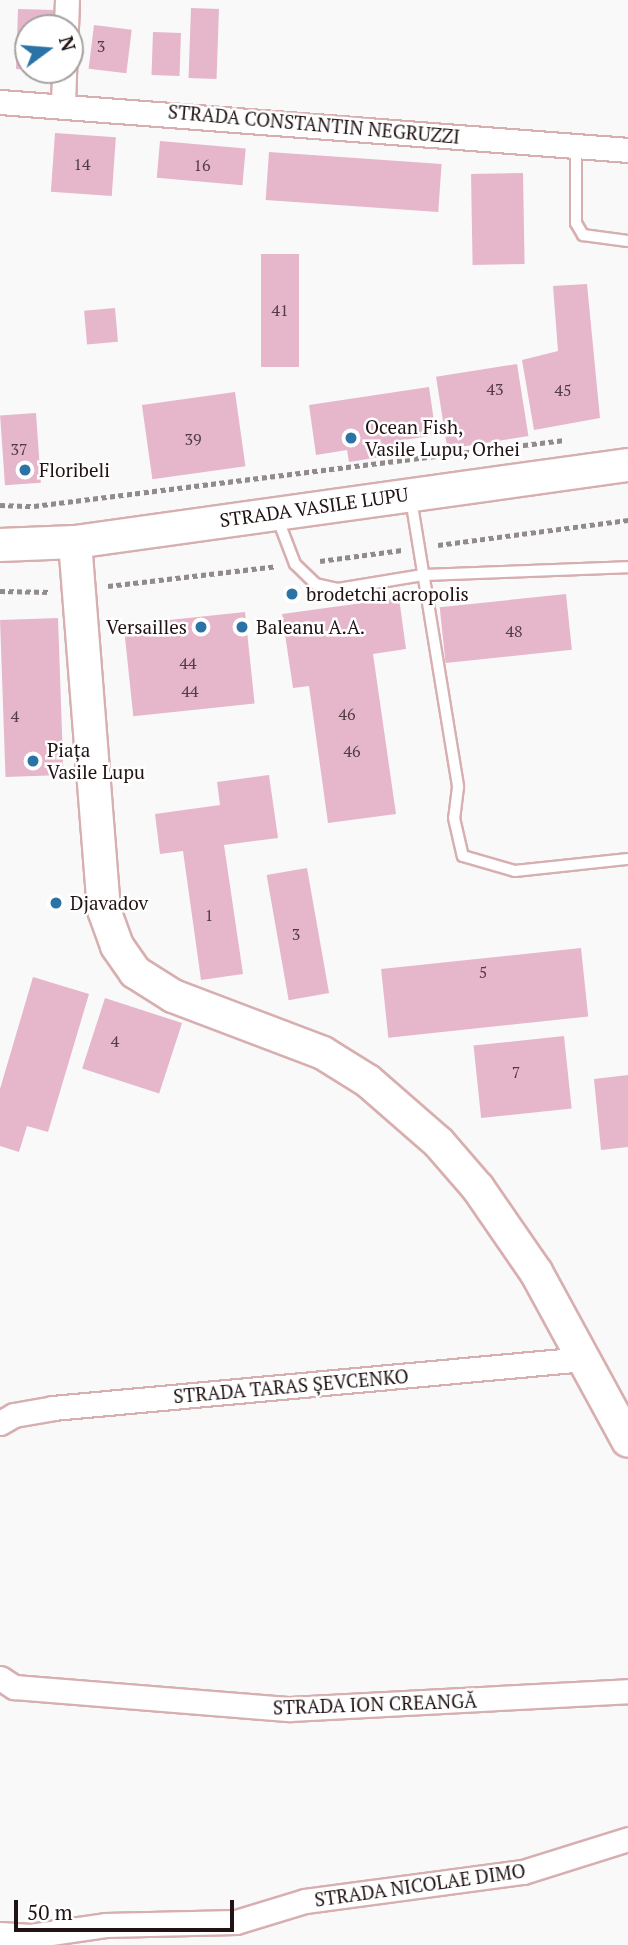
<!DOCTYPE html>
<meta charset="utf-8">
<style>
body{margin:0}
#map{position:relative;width:628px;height:1945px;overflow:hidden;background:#f9f9f9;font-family:"PT Serif",serif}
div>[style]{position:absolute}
.building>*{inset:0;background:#e6b7cb;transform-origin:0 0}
.path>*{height:4.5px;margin-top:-2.25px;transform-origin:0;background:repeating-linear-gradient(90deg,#918b8b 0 5px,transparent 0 8.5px)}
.roads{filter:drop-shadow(2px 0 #d8afb0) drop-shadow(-2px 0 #d8afb0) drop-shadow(0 2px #d8afb0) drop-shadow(0 -2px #d8afb0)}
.lane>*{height:10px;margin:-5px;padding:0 5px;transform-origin:5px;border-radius:5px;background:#fff}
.street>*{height:23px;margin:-11.5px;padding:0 11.5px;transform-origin:11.5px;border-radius:11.5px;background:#fff}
.secondary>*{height:32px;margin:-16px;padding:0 16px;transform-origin:16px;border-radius:16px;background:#fff}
.dots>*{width:19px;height:19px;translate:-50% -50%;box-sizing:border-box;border:4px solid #fff;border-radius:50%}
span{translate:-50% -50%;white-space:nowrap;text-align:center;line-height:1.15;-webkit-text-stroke:5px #fff;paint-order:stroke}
.number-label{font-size:16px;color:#523c41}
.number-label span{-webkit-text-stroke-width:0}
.street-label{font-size:19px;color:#211313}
.poi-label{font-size:19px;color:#211313}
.left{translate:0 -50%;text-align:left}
.right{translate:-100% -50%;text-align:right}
.north{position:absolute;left:14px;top:14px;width:70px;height:70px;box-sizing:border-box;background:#fff;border:2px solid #a6a1a1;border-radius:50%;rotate:74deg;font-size:19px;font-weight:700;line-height:28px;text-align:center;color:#211313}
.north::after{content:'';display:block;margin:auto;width:24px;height:32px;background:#2b73a7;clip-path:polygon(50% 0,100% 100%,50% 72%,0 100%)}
.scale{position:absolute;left:14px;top:1900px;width:220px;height:32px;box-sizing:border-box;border:4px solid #211313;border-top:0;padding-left:9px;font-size:21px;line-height:24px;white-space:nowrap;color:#211313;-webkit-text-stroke:5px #fff;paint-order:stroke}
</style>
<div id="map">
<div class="building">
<i style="left:191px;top:8px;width:28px;height:70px;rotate:2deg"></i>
<i style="clip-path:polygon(18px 9px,54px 10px,54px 28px,28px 28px,28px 70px,16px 69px)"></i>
<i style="left:94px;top:25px;width:38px;height:44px;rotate:7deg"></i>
<i style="left:153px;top:32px;width:28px;height:43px;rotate:2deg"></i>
<i style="left:55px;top:133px;width:61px;height:59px;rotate:4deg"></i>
<i style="left:160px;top:141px;width:86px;height:37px;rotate:5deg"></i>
<i style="left:269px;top:152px;width:173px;height:48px;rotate:4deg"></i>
<i style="left:523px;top:173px;width:91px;height:52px;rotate:89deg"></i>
<i style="left:261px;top:254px;width:38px;height:113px"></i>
<i style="clip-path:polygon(587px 284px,600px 418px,534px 430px,522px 360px,558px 351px,553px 286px)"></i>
<i style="left:115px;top:308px;width:34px;height:31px;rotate:85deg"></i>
<i style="left:517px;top:364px;width:73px;height:82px;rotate:81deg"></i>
<i style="clip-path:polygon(429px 387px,436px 435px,397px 441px,400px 454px,349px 462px,347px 450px,316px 455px,309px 405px)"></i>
<i style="left:235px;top:392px;width:75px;height:94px;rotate:82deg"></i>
<i style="left:36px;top:413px;width:70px;height:36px;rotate:86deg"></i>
<i style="left:566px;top:594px;width:56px;height:127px;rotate:84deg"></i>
<i style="clip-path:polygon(399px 598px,406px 649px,373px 654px,396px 814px,328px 823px,309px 686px,293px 688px,282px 614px)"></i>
<i style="left:245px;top:612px;width:92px;height:122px;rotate:84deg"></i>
<i style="left:58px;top:618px;width:157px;height:58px;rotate:88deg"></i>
<i style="clip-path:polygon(269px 775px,278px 838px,224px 845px,243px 974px,201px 980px,183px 851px,160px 854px,155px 814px,220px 805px,217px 782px)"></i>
<i style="left:307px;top:868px;width:127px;height:41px;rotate:80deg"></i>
<i style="left:581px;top:948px;width:69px;height:201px;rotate:84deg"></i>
<i style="clip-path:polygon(33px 977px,89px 994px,48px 1132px,27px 1126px,19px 1152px,0 1146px,0 1089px)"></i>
<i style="left:105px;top:998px;width:81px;height:74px;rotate:18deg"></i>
<i style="left:564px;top:1036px;width:73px;height:91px;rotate:84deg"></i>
<i style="clip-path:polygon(628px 1075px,628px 1147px,601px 1150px,594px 1079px)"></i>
</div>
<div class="path">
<i style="left:0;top:505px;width:34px;rotate:2deg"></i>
<i style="left:34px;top:506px;width:535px;rotate:-7.09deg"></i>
<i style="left:438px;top:545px;width:192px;rotate:-7.5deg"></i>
<i style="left:320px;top:561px;width:83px;rotate:-7.6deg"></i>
<i style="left:108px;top:586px;width:170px;rotate:-6.7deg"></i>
<i style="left:0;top:591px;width:51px;rotate:1.1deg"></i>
</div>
<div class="roads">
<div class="lane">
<i style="left:576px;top:145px;width:78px;rotate:90deg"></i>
<i style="left:576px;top:223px;width:14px;rotate:60deg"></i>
<i style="left:583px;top:235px;width:45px;rotate:7.6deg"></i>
<i style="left:411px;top:499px;width:292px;rotate:80.7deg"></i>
<i style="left:458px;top:787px;width:31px;rotate:97deg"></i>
<i style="left:454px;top:818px;width:39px;rotate:77deg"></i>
<i style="left:463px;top:856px;width:54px;rotate:16.1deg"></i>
<i style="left:515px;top:871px;width:114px;rotate:-6.1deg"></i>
<i style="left:277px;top:517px;width:50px;rotate:69deg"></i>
<i style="left:295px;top:564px;width:29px;rotate:44deg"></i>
<i style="left:316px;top:584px;width:23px;rotate:13deg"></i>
<i style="left:338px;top:589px;width:86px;rotate:-9.4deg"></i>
<i style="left:423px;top:575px;width:205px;rotate:-2.2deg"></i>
</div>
<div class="street">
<i style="left:66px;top:28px;width:28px;rotate:-88deg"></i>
<i style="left:0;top:102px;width:630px;rotate:4.37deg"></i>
<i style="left:63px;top:104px;width:34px;rotate:-88deg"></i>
<i style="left:0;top:1423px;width:16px;rotate:-30deg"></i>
<i style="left:14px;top:1415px;width:40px;rotate:-10deg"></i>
<i style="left:53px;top:1408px;width:533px;rotate:-5.27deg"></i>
<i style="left:0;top:1678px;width:17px;rotate:33deg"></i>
<i style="left:14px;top:1687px;width:277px;rotate:4.6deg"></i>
<i style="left:290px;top:1709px;width:338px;rotate:-3deg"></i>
<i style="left:0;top:1934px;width:30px;rotate:4deg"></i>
<i style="left:30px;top:1936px;width:76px;rotate:-8.3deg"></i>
<i style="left:105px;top:1925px;width:131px;rotate:-1.3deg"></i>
<i style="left:236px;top:1922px;width:72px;rotate:-16.9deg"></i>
<i style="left:305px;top:1901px;width:220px;rotate:-7.6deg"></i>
<i style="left:523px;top:1872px;width:110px;rotate:-17.4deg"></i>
</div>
<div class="secondary">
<i style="left:75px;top:542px;width:369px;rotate:85.5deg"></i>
<i style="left:104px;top:910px;width:38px;rotate:70deg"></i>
<i style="left:117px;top:946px;width:32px;rotate:55deg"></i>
<i style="left:135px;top:972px;width:45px;rotate:32.3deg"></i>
<i style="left:173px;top:996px;width:160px;rotate:20.8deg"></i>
<i style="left:323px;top:1053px;width:53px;rotate:31.9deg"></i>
<i style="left:368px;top:1081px;width:94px;rotate:41.1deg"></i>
<i style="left:439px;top:1143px;width:60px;rotate:49.1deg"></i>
<i style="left:478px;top:1188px;width:102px;rotate:55.4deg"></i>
<i style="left:536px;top:1272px;width:192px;rotate:61.4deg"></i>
<i style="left:0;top:545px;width:75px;rotate:-2.3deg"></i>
<i style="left:75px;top:542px;width:558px;rotate:-7.93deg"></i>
</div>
</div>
<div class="dots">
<i style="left:351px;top:438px;background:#2b73a7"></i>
<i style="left:25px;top:470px;background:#2b73a7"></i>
<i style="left:292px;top:594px;background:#2b73a7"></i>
<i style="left:201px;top:627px;background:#2b73a7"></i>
<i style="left:242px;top:627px;background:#2b73a7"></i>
<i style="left:33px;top:761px;background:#2b73a7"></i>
<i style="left:56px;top:903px;background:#2b73a7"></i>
</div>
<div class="number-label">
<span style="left:101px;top:46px">3</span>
<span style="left:82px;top:164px">14</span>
<span style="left:202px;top:165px">16</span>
<span style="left:280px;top:310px">41</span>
<span style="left:495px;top:389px">43</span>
<span style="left:563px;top:390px">45</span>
<span style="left:193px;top:439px">39</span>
<span style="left:19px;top:449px">37</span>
<span style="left:514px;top:631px">48</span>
<span style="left:188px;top:663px">44</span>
<span style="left:190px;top:691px">44</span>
<span style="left:347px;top:714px">46</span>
<span style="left:15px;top:716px">4</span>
<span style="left:352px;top:751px">46</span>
<span style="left:209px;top:915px">1</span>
<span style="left:296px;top:934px">3</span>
<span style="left:483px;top:972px">5</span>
<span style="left:115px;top:1041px">4</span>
<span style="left:516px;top:1072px">7</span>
</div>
<div class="street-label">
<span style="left:314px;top:124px;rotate:5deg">STRADA CONSTANTIN NEGRUZZI</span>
<span style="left:314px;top:507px;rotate:-8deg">STRADA VASILE LUPU</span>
<span style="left:291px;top:1386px;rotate:-5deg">STRADA TARAS ȘEVCENKO</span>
<span style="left:375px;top:1704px;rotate:-2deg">STRADA ION CREANGĂ</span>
<span style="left:420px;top:1885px;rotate:-8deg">STRADA NICOLAE DIMO</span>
</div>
<div class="poi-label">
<span class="left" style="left:365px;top:438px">Ocean Fish,<br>Vasile Lupu, Orhei</span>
<span class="left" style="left:39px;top:470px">Floribeli</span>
<span class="left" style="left:306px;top:594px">brodetchi acropolis</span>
<span class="right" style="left:187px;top:627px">Versailles</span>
<span class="left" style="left:256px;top:627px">Baleanu A.A.</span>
<span class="left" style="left:47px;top:761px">Piața<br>Vasile Lupu</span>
<span class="left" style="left:70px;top:903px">Djavadov</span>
</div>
<div class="north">N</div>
<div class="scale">50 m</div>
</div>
